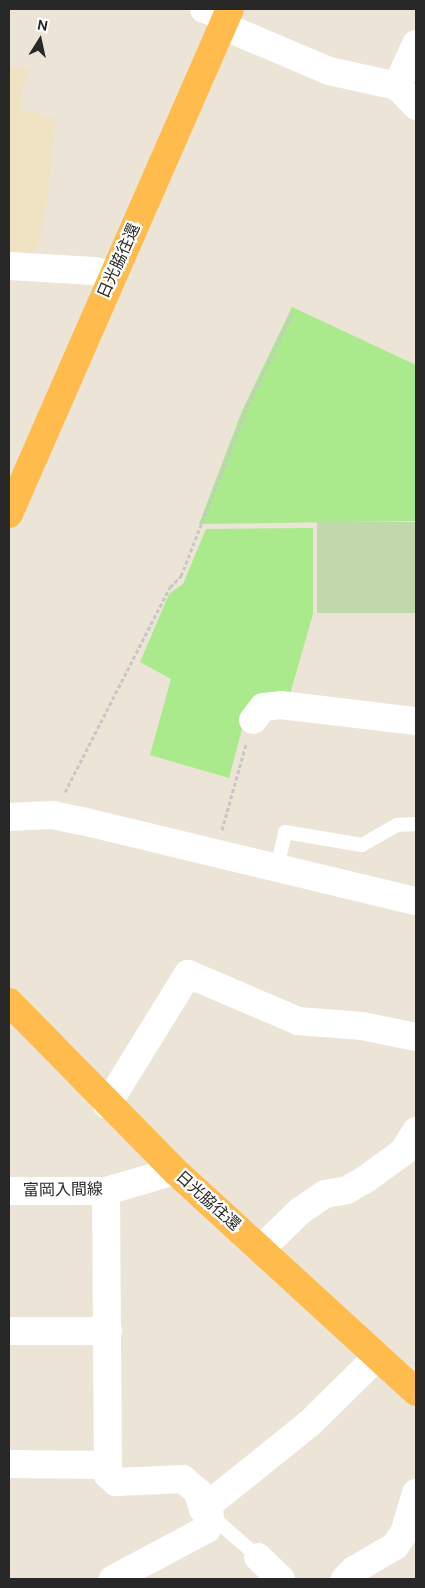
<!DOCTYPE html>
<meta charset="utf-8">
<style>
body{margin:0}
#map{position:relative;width:425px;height:1588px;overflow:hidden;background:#ece4d7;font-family:"DM Sans","Noto Sans JP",sans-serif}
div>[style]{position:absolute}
.education>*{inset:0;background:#f0e3c4}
.green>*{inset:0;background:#aaea8c}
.cemetery>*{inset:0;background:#c0d8ac;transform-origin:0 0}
.path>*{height:3px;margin-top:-1.5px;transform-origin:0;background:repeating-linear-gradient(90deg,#c7c7c7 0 4px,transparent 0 6.5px)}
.service>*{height:14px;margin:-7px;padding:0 7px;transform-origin:7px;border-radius:7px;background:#fff}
.minor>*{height:28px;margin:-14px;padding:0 14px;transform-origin:14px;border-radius:14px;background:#fff}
.secondary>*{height:28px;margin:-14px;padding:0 14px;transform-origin:14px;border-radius:14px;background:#fff}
.trunk>*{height:28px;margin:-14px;padding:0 14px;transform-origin:14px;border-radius:14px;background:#ffbc4c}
span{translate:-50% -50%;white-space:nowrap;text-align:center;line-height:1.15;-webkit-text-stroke:4.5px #fff;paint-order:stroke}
.street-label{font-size:16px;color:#282828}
.frame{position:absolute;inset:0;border:10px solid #282828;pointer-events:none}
.north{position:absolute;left:15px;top:15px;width:50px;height:50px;-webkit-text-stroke:4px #fff;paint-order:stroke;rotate:10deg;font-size:14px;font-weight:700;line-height:20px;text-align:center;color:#282828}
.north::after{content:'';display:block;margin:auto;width:18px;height:22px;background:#282828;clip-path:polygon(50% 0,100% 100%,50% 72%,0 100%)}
</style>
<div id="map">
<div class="education">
<i style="clip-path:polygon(9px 66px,31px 68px,23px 85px,20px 108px,56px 119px,46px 209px,33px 262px,9px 260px)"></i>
</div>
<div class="green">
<i style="clip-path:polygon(292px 307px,416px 365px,416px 521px,199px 524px,242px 411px)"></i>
<i style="clip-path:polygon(313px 528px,313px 614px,290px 694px,246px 714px,229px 778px,150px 755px,171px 679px,140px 662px,169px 594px,183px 584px,206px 529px)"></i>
</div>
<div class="cemetery">
<i style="left:416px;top:522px;width:91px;height:99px;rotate:90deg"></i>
</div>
<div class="path">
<i style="left:65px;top:792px;width:230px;rotate:-62.9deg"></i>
<i style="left:170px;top:587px;width:16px;rotate:-45deg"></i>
<i style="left:181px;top:576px;width:184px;rotate:-68.6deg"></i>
<i style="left:248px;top:405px;width:102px;rotate:-64.4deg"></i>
<i style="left:222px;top:830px;width:89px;rotate:-74.4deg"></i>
</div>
<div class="service">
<i style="left:277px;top:868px;width:37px;rotate:-77deg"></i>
<i style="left:285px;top:832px;width:78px;rotate:9.6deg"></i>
<i style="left:362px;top:845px;width:40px;rotate:-29.7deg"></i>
<i style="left:397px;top:825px;width:19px;rotate:-3deg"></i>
<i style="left:208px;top:1513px;width:67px;rotate:41.3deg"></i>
</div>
<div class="minor">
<i style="left:204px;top:9px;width:24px;rotate:19deg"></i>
<i style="left:223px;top:26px;width:115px;rotate:23deg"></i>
<i style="left:329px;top:71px;width:70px;rotate:12.4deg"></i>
<i style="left:397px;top:86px;width:28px;rotate:46deg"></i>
<i style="left:397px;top:86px;width:46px;rotate:-65.7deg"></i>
<i style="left:9px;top:266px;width:85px;rotate:3.4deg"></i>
<i style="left:94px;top:271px;width:19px;rotate:12deg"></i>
<i style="left:253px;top:720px;width:16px;rotate:-52deg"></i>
<i style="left:263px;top:707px;width:18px;rotate:-6deg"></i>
<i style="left:281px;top:705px;width:136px;rotate:6.8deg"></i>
<i style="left:9px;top:817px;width:44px;rotate:-2.6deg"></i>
<i style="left:53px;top:815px;width:30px;rotate:12deg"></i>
<i style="left:82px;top:821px;width:343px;rotate:13.5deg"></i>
<i style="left:107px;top:1105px;width:154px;rotate:-58.3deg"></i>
<i style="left:188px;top:974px;width:120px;rotate:23.1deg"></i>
<i style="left:298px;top:1021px;width:64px;rotate:4.5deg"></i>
<i style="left:362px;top:1026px;width:55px;rotate:11.5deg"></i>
<i style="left:106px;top:1191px;width:284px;rotate:89.6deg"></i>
<i style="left:108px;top:1475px;width:11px;rotate:41deg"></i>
<i style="left:116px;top:1482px;width:67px;rotate:-2.6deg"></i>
<i style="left:183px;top:1479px;width:20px;rotate:41deg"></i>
<i style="left:198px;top:1492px;width:18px;rotate:74deg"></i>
<i style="left:203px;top:1509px;width:137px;rotate:-38.8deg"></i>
<i style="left:310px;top:1423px;width:95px;rotate:-44.6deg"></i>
<i style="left:261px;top:1249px;width:54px;rotate:-44.3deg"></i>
<i style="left:300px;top:1211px;width:30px;rotate:-34deg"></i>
<i style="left:325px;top:1194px;width:22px;rotate:-10deg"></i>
<i style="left:347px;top:1190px;width:22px;rotate:-30deg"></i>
<i style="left:366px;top:1179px;width:46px;rotate:-36.1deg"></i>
<i style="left:403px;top:1152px;width:25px;rotate:-58deg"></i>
<i style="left:9px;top:1331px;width:99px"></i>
<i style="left:9px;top:1464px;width:99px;rotate:0.6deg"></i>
<i style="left:258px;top:1557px;width:32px;rotate:44deg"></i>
<i style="left:113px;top:1579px;width:106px;rotate:-28deg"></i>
<i style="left:207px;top:1529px;width:14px;rotate:-78deg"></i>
<i style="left:345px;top:1579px;width:13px;rotate:-45deg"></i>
<i style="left:354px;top:1570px;width:48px;rotate:-30.3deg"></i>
<i style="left:395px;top:1546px;width:16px;rotate:-55deg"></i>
<i style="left:404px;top:1533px;width:42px;rotate:-73.3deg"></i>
</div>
<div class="secondary">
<i style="left:9px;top:1191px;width:97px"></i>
<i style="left:106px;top:1191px;width:72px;rotate:-16.2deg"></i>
</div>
<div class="trunk">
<i style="left:9px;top:514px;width:551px;rotate:-66.36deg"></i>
<i style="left:9px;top:1002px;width:237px;rotate:45.5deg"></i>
<i style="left:175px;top:1171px;width:327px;rotate:42.5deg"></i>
</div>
<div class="street-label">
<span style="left:119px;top:261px;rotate:-66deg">日光脇往還</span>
<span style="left:63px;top:1190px;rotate:-1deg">富岡入間線</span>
<span style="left:208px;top:1201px;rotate:42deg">日光脇往還</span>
</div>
<div class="frame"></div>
<div class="north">N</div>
</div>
